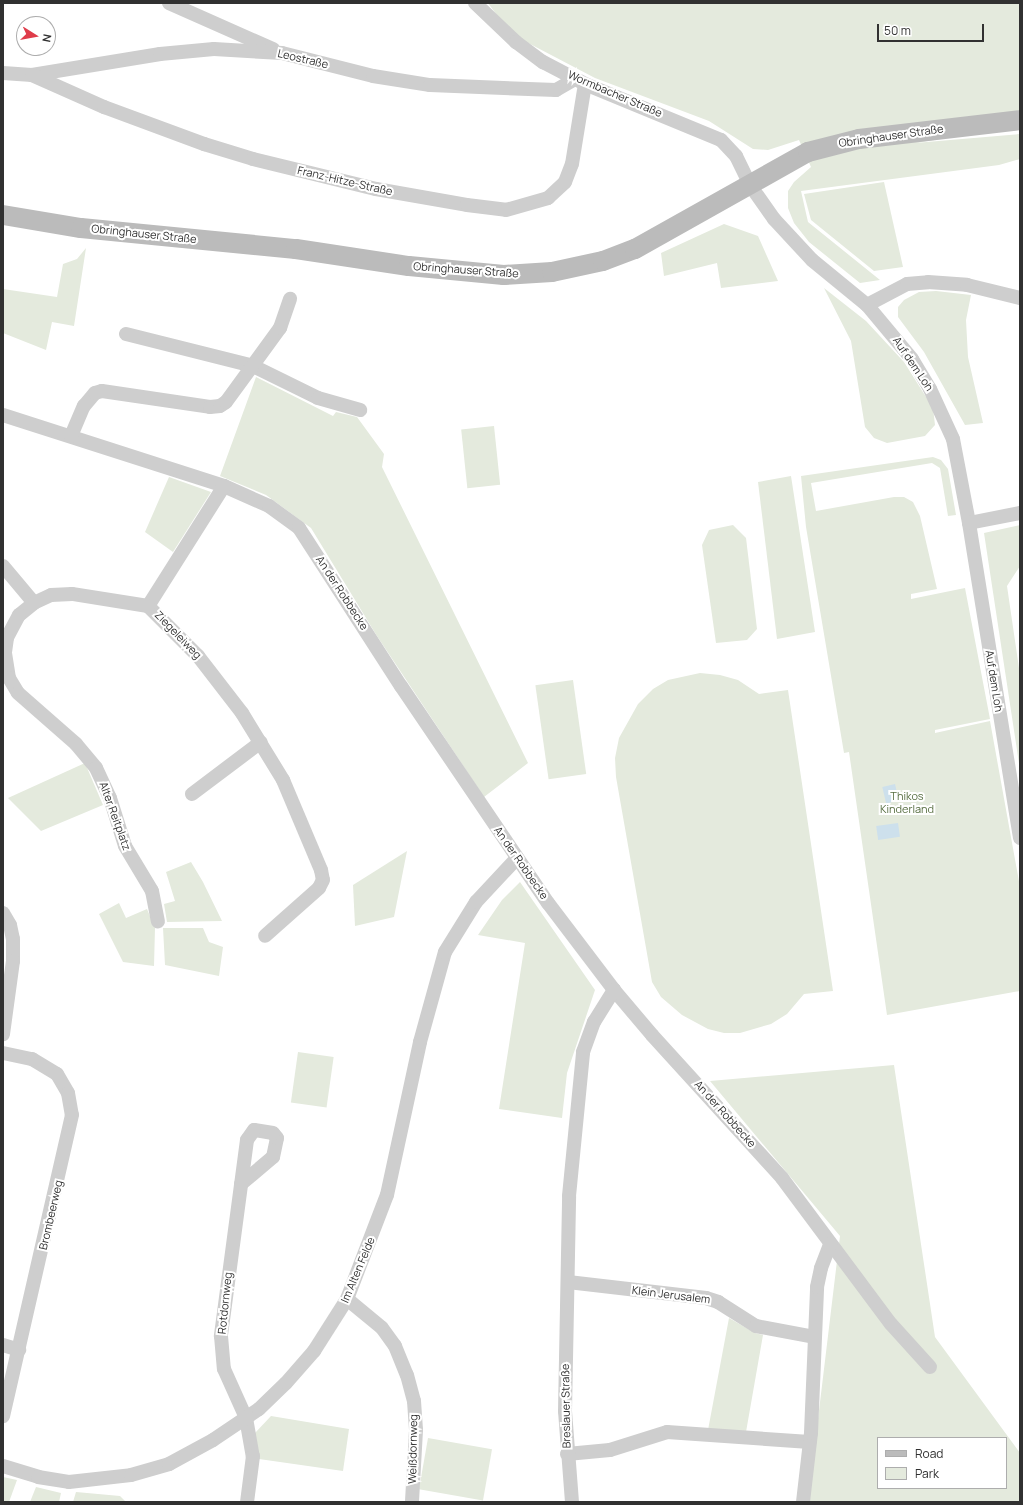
<!DOCTYPE html>
<meta charset="utf-8">
<style>
body{margin:0}
#map{position:relative;width:1023px;height:1505px;overflow:hidden;background:#fff;font-family:Manrope,sans-serif}
div>[style]{position:absolute}
.green>*{inset:0;background:#e4eadd;transform-origin:0 0}
.water>*{inset:0;background:#cde0ec;transform-origin:0 0}
.street>*{height:14px;margin:-7px;padding:0 7px;transform-origin:7px;border-radius:7px;background:#cecece}
.secondary>*{height:20px;margin:-10px;padding:0 10px;transform-origin:10px;border-radius:10px;background:#bbb}
span{translate:-50% -50%;white-space:nowrap;text-align:center;line-height:1.15;-webkit-text-stroke:4px #fff;paint-order:stroke}
.street-label{font-size:11px;color:#313131}
.park-label{font-size:11px;color:#556c3f}
.frame{position:absolute;inset:0;border:4px solid #313131;pointer-events:none}
.legend{position:absolute;left:877px;top:1437px;width:130px;height:52px;box-sizing:border-box;background:#fff;border:1px solid #adadad;margin:0;padding:5px 7px;list-style:none;font-size:12px;color:#313131}
.legend li{display:flex;align-items:center;gap:8px;height:20px}
.legend b{width:20px;border:1px solid #adadad}
.north{position:absolute;left:16px;top:16px;width:40px;height:40px;box-sizing:border-box;background:#fff;border:1px solid #adadad;border-radius:50%;rotate:101deg;font-size:11px;font-weight:700;line-height:16px;text-align:center;color:#313131}
.north::after{content:'';display:block;margin:auto;width:14px;height:18px;background:#df3c4a;clip-path:polygon(50% 0,100% 100%,50% 72%,0 100%)}
.scale{position:absolute;left:877px;top:24px;width:107px;height:18px;box-sizing:border-box;border:2px solid #313131;border-top:0;padding-left:5px;font-size:12px;line-height:14px;white-space:nowrap;color:#313131;-webkit-text-stroke:3px #fff;paint-order:stroke}
</style>
<div id="map">
<div class="green">
<i style="clip-path:polygon(488px 3px,1020px 3px,1020px 127px,915px 143px,1020px 134px,1020px 159px,999px 165px,801px 191px,808px 222px,880px 280px,860px 283px,809px 242px,794px 223px,788px 208px,788px 191px,794px 182px,811px 167px,799px 140px,768px 150px,753px 149px,709px 121px,595px 78px,511px 34px)"></i>
<i style="clip-path:polygon(884px 182px,903px 267px,874px 271px,811px 220px,804px 194px)"></i>
<i style="clip-path:polygon(724px 224px,758px 236px,778px 281px,721px 288px,717px 263px,664px 276px,661px 253px)"></i>
<i style="clip-path:polygon(86px 248px,74px 326px,52px 322px,46px 350px,3px 333px,3px 289px,57px 297px,63px 264px,77px 259px)"></i>
<i style="clip-path:polygon(824px 288px,866px 321px,904px 362px,933px 408px,935px 425px,925px 436px,887px 443px,874px 438px,865px 427px,851px 341px)"></i>
<i style="clip-path:polygon(936px 291px,971px 295px,966px 320px,968px 357px,983px 423px,965px 425px,924px 352px,898px 317px,898px 307px,904px 300px,919px 292px)"></i>
<i style="clip-path:polygon(256px 377px,333px 416px,336px 412px,357px 417px,384px 454px,382px 467px,528px 763px,484px 797px,377px 636px,311px 528px,266px 495px,220px 476px)"></i>
<i style="left:494px;top:426px;width:59px;height:33px;rotate:84deg"></i>
<i style="clip-path:polygon(933px 457px,941px 460px,948px 469px,956px 515px,948px 516px,940px 468px,932px 463px,811px 483px,816px 511px,894px 497px,904px 497px,913px 502px,920px 516px,937px 589px,911px 594px,911px 599px,965px 588px,990px 719px,935px 730px,935px 733px,990px 721px,1020px 887px,1020px 991px,887px 1015px,849px 752px,844px 753px,806px 527px,801px 476px)"></i>
<i style="clip-path:polygon(791px 476px,815px 632px,777px 639px,758px 482px)"></i>
<i style="clip-path:polygon(169px 477px,211px 492px,173px 552px,145px 532px)"></i>
<i style="clip-path:polygon(733px 525px,746px 538px,757px 629px,747px 640px,716px 643px,702px 545px,709px 530px)"></i>
<i style="clip-path:polygon(1020px 525px,1020px 566px,1007px 586px,1020px 675px,1020px 770px,984px 533px)"></i>
<i style="clip-path:polygon(700px 673px,720px 675px,738px 680px,759px 694px,788px 690px,833px 991px,804px 994px,787px 1014px,771px 1024px,740px 1033px,724px 1033px,708px 1029px,682px 1015px,661px 997px,652px 982px,616px 777px,615px 758px,619px 738px,638px 704px,653px 689px,668px 680px)"></i>
<i style="left:573px;top:680px;width:95px;height:38px;rotate:82deg"></i>
<i style="clip-path:polygon(85px 763px,103px 805px,41px 831px,8px 798px)"></i>
<i style="clip-path:polygon(407px 851px,394px 917px,355px 926px,353px 885px)"></i>
<i style="clip-path:polygon(191px 862px,203px 882px,222px 921px,167px 922px,164px 904px,175px 901px,166px 872px)"></i>
<i style="clip-path:polygon(520px 882px,595px 990px,567px 1073px,562px 1118px,499px 1109px,525px 943px,478px 935px,502px 900px)"></i>
<i style="clip-path:polygon(119px 903px,126px 918px,147px 909px,155px 928px,154px 966px,123px 962px,99px 914px)"></i>
<i style="clip-path:polygon(163px 928px,203px 928px,209px 942px,223px 947px,219px 976px,165px 965px)"></i>
<i style="left:298px;top:1052px;width:36px;height:51px;rotate:8deg"></i>
<i style="clip-path:polygon(evenodd,894px 1065px,935px 1337px,1020px 1453px,1020px 1502px,808px 1502px,840px 1236px,710px 1081px,894px 1065px,878px 1438px,1006px 1438px,1006px 1488px,878px 1488px,878px 1438px)"></i>
<i style="clip-path:polygon(729px 1318px,755px 1333px,763px 1335px,746px 1432px,708px 1430px)"></i>
<i style="clip-path:polygon(271px 1416px,349px 1429px,343px 1471px,259px 1459px,255px 1433px)"></i>
<i style="left:428px;top:1438px;width:65px;height:52px;rotate:10deg"></i>
<i style="clip-path:polygon(3px 1477px,17px 1480px,9px 1502px,3px 1502px)"></i>
<i style="clip-path:polygon(36px 1487px,61px 1493px,59px 1502px,30px 1502px)"></i>
<i style="clip-path:polygon(76px 1492px,120px 1496px,126px 1502px,73px 1502px)"></i>
</div>
<div class="water">
<i style="left:895px;top:784px;width:17px;height:13px;rotate:77deg"></i>
<i style="left:898px;top:823px;width:14px;height:22px;rotate:82deg"></i>
</div>
<div class="street">
<i style="left:169px;top:3px;width:114px;rotate:23.9deg"></i>
<i style="left:475px;top:3px;width:57px;rotate:43.6deg"></i>
<i style="left:516px;top:42px;width:34px;rotate:37deg"></i>
<i style="left:543px;top:62px;width:47px;rotate:27.6deg"></i>
<i style="left:585px;top:84px;width:147px;rotate:22.4deg"></i>
<i style="left:721px;top:140px;width:22px;rotate:47deg"></i>
<i style="left:736px;top:156px;width:32px;rotate:64deg"></i>
<i style="left:750px;top:185px;width:42px;rotate:54.8deg"></i>
<i style="left:774px;top:219px;width:56px;rotate:47.2deg"></i>
<i style="left:812px;top:260px;width:71px;rotate:39.3deg"></i>
<i style="left:867px;top:305px;width:70px;rotate:50.2deg"></i>
<i style="left:912px;top:359px;width:35px;rotate:59deg"></i>
<i style="left:930px;top:389px;width:55px;rotate:65.3deg"></i>
<i style="left:953px;top:439px;width:86px;rotate:79.2deg"></i>
<i style="left:969px;top:523px;width:319px;rotate:80.8deg"></i>
<i style="left:3px;top:73px;width:29px;rotate:4deg"></i>
<i style="left:32px;top:75px;width:130px;rotate:-9.3deg"></i>
<i style="left:160px;top:54px;width:54px;rotate:-5.3deg"></i>
<i style="left:214px;top:49px;width:68px;rotate:3.4deg"></i>
<i style="left:282px;top:53px;width:94px;rotate:14.2deg"></i>
<i style="left:373px;top:76px;width:58px;rotate:9deg"></i>
<i style="left:430px;top:85px;width:126px;rotate:2.3deg"></i>
<i style="left:556px;top:90px;width:22px;rotate:-30deg"></i>
<i style="left:32px;top:75px;width:79px;rotate:24deg"></i>
<i style="left:104px;top:107px;width:107px;rotate:20.3deg"></i>
<i style="left:204px;top:144px;width:51px;rotate:17deg"></i>
<i style="left:253px;top:159px;width:127px;rotate:13.7deg"></i>
<i style="left:376px;top:189px;width:92px;rotate:10deg"></i>
<i style="left:467px;top:205px;width:39px;rotate:7deg"></i>
<i style="left:506px;top:210px;width:44px;rotate:-15.9deg"></i>
<i style="left:548px;top:198px;width:23px;rotate:-43deg"></i>
<i style="left:565px;top:182px;width:19px;rotate:-69deg"></i>
<i style="left:572px;top:164px;width:81px;rotate:-80.8deg"></i>
<i style="left:867px;top:305px;width:45px;rotate:-27.7deg"></i>
<i style="left:907px;top:284px;width:21px;rotate:-5deg"></i>
<i style="left:928px;top:282px;width:39px;rotate:4deg"></i>
<i style="left:967px;top:285px;width:55px;rotate:13.8deg"></i>
<i style="left:126px;top:334px;width:131px;rotate:14.1deg"></i>
<i style="left:253px;top:366px;width:72px;rotate:26.2deg"></i>
<i style="left:318px;top:398px;width:44px;rotate:15.9deg"></i>
<i style="left:3px;top:415px;width:232px;rotate:17.8deg"></i>
<i style="left:224px;top:486px;width:49px;rotate:24deg"></i>
<i style="left:269px;top:506px;width:37px;rotate:36deg"></i>
<i style="left:299px;top:528px;width:188px;rotate:57.2deg"></i>
<i style="left:401px;top:686px;width:262px;rotate:55.9deg"></i>
<i style="left:548px;top:903px;width:109px;rotate:52.8deg"></i>
<i style="left:614px;top:990px;width:59px;rotate:49.8deg"></i>
<i style="left:652px;top:1035px;width:193px;rotate:47.7deg"></i>
<i style="left:782px;top:1178px;width:182px;rotate:53.3deg"></i>
<i style="left:891px;top:1324px;width:58px;rotate:47.8deg"></i>
<i style="left:71px;top:436px;width:33px;rotate:-67deg"></i>
<i style="left:84px;top:406px;width:17px;rotate:-50deg"></i>
<i style="left:95px;top:393px;width:7px;rotate:-16deg"></i>
<i style="left:102px;top:391px;width:109px;rotate:8.4deg"></i>
<i style="left:210px;top:407px;width:10px;rotate:-6deg"></i>
<i style="left:220px;top:406px;width:7px;rotate:-34deg"></i>
<i style="left:226px;top:402px;width:92px;rotate:-53.9deg"></i>
<i style="left:280px;top:328px;width:31px;rotate:-71deg"></i>
<i style="left:224px;top:486px;width:142px;rotate:122.3deg"></i>
<i style="left:148px;top:606px;width:71px;rotate:45deg"></i>
<i style="left:198px;top:656px;width:72px;rotate:52.3deg"></i>
<i style="left:242px;top:713px;width:79px;rotate:58.5deg"></i>
<i style="left:283px;top:780px;width:98px;rotate:67.1deg"></i>
<i style="left:321px;top:870px;width:10px;rotate:79deg"></i>
<i style="left:323px;top:880px;width:9px;rotate:117deg"></i>
<i style="left:319px;top:888px;width:72px;rotate:138.4deg"></i>
<i style="left:969px;top:523px;width:52px;rotate:-11.1deg"></i>
<i style="left:3px;top:566px;width:48px;rotate:50deg"></i>
<i style="left:148px;top:606px;width:77px;rotate:-171deg"></i>
<i style="left:72px;top:594px;width:21px;rotate:177deg"></i>
<i style="left:51px;top:595px;width:19px;rotate:155deg"></i>
<i style="left:34px;top:603px;width:19px;rotate:141deg"></i>
<i style="left:19px;top:615px;width:26px;rotate:118deg"></i>
<i style="left:7px;top:638px;width:15px;rotate:98deg"></i>
<i style="left:5px;top:653px;width:25px;rotate:81deg"></i>
<i style="left:9px;top:678px;width:17px;rotate:59deg"></i>
<i style="left:18px;top:693px;width:77px;rotate:41.3deg"></i>
<i style="left:76px;top:744px;width:31px;rotate:50deg"></i>
<i style="left:96px;top:768px;width:33px;rotate:65deg"></i>
<i style="left:110px;top:798px;width:50px;rotate:72.6deg"></i>
<i style="left:125px;top:846px;width:52px;rotate:59deg"></i>
<i style="left:152px;top:891px;width:31px;rotate:79deg"></i>
<i style="left:192px;top:794px;width:86px;rotate:-37deg"></i>
<i style="left:3px;top:913px;width:14px;rotate:60deg"></i>
<i style="left:10px;top:925px;width:14px;rotate:78deg"></i>
<i style="left:13px;top:939px;width:22px;rotate:90deg"></i>
<i style="left:13px;top:961px;width:74px;rotate:97.8deg"></i>
<i style="left:3px;top:1053px;width:30px;rotate:12deg"></i>
<i style="left:32px;top:1059px;width:29px;rotate:31deg"></i>
<i style="left:57px;top:1074px;width:22px;rotate:60deg"></i>
<i style="left:68px;top:1093px;width:22px;rotate:80deg"></i>
<i style="left:72px;top:1115px;width:309px;rotate:102.9deg"></i>
<i style="left:241px;top:1184px;width:42px;rotate:-40.2deg"></i>
<i style="left:273px;top:1157px;width:19px;rotate:-78deg"></i>
<i style="left:277px;top:1138px;width:6px;rotate:-129deg"></i>
<i style="left:273px;top:1133px;width:19px;rotate:-171deg"></i>
<i style="left:254px;top:1130px;width:12px;rotate:125deg"></i>
<i style="left:247px;top:1140px;width:198px;rotate:97.6deg"></i>
<i style="left:221px;top:1336px;width:33px;rotate:85deg"></i>
<i style="left:224px;top:1369px;width:54px;rotate:65.8deg"></i>
<i style="left:246px;top:1418px;width:39px;rotate:80deg"></i>
<i style="left:253px;top:1456px;width:46px;rotate:97.4deg"></i>
<i style="left:568px;top:1282px;width:139px;rotate:6.6deg"></i>
<i style="left:706px;top:1298px;width:13px;rotate:18deg"></i>
<i style="left:718px;top:1302px;width:45px;rotate:32.3deg"></i>
<i style="left:756px;top:1326px;width:59px;rotate:10.7deg"></i>
<i style="left:347px;top:1299px;width:45px;rotate:39.6deg"></i>
<i style="left:382px;top:1328px;width:22px;rotate:54deg"></i>
<i style="left:395px;top:1346px;width:31px;rotate:68deg"></i>
<i style="left:407px;top:1375px;width:27px;rotate:75deg"></i>
<i style="left:414px;top:1401px;width:29px;rotate:86deg"></i>
<i style="left:416px;top:1430px;width:72px;rotate:93.2deg"></i>
<i style="left:3px;top:1345px;width:17px;rotate:17deg"></i>
<i style="left:567px;top:1454px;width:43px;rotate:-5.3deg"></i>
<i style="left:610px;top:1450px;width:60px;rotate:-17.5deg"></i>
<i style="left:667px;top:1432px;width:143px;rotate:4deg"></i>
<i style="left:3px;top:1466px;width:37px;rotate:17deg"></i>
<i style="left:38px;top:1477px;width:31px;rotate:9deg"></i>
<i style="left:69px;top:1482px;width:62px;rotate:-6.4deg"></i>
<i style="left:131px;top:1475px;width:40px;rotate:-16deg"></i>
<i style="left:169px;top:1464px;width:50px;rotate:-28.6deg"></i>
<i style="left:213px;top:1440px;width:55px;rotate:-34deg"></i>
<i style="left:259px;top:1409px;width:37px;rotate:-44deg"></i>
<i style="left:286px;top:1383px;width:43px;rotate:-48.8deg"></i>
<i style="left:314px;top:1351px;width:62px;rotate:-57.6deg"></i>
<i style="left:347px;top:1299px;width:111px;rotate:-69deg"></i>
<i style="left:387px;top:1195px;width:157px;rotate:-77.8deg"></i>
<i style="left:420px;top:1042px;width:93px;rotate:-74.5deg"></i>
<i style="left:445px;top:952px;width:59px;rotate:-58.2deg"></i>
<i style="left:476px;top:902px;width:60px;rotate:-47deg"></i>
<i style="left:572px;top:1502px;width:91px;rotate:-94.4deg"></i>
<i style="left:565px;top:1411px;width:215px;rotate:-88.9deg"></i>
<i style="left:569px;top:1196px;width:145px;rotate:-84.4deg"></i>
<i style="left:583px;top:1052px;width:32px;rotate:-70deg"></i>
<i style="left:594px;top:1022px;width:38px;rotate:-58deg"></i>
<i style="left:803px;top:1502px;width:69px;rotate:-83.4deg"></i>
<i style="left:811px;top:1433px;width:146px;rotate:-87.6deg"></i>
<i style="left:817px;top:1287px;width:19px;rotate:-78deg"></i>
<i style="left:821px;top:1268px;width:26px;rotate:-69deg"></i>
</div>
<div class="secondary">
<i style="left:3px;top:215px;width:79px;rotate:9.5deg"></i>
<i style="left:81px;top:228px;width:216px;rotate:5.6deg"></i>
<i style="left:296px;top:249px;width:114px;rotate:8.6deg"></i>
<i style="left:409px;top:266px;width:95px;rotate:5.4deg"></i>
<i style="left:504px;top:275px;width:48px;rotate:-3.6deg"></i>
<i style="left:552px;top:272px;width:52px;rotate:-12.2deg"></i>
<i style="left:603px;top:261px;width:34px;rotate:-21deg"></i>
<i style="left:635px;top:249px;width:198px;rotate:-29.3deg"></i>
<i style="left:808px;top:152px;width:53px;rotate:-14.3deg"></i>
<i style="left:859px;top:139px;width:162px;rotate:-6.7deg"></i>
</div>
<div class="street-label">
<span style="left:303px;top:59px;rotate:13deg">Leostraße</span>
<span style="left:615px;top:94px;rotate:23deg">Wormbacher Straße</span>
<span style="left:891px;top:136px;rotate:-8deg">Obringhauser Straße</span>
<span style="left:345px;top:181px;rotate:13deg">Franz-Hitze-Straße</span>
<span style="left:144px;top:234px;rotate:6deg">Obringhauser Straße</span>
<span style="left:466px;top:270px;rotate:4deg">Obringhauser Straße</span>
<span style="left:913px;top:364px;rotate:56deg">Auf dem Loh</span>
<span style="left:342px;top:593px;rotate:57deg">An der Robbecke</span>
<span style="left:178px;top:635px;rotate:46deg">Ziegeleiweg</span>
<span style="left:994px;top:681px;rotate:81deg">Auf dem Loh</span>
<span style="left:115px;top:816px;rotate:70deg">Alter Reitplatz</span>
<span style="left:521px;top:863px;rotate:55deg">An der Robbecke</span>
<span style="left:725px;top:1114px;rotate:48deg">An der Robbecke</span>
<span style="left:51px;top:1215px;rotate:-77deg">Brombeerweg</span>
<span style="left:358px;top:1270px;rotate:-67deg">Im Alten Felde</span>
<span style="left:671px;top:1295px;rotate:7deg">Klein Jerusalem</span>
<span style="left:225px;top:1303px;rotate:-84deg">Rotdornweg</span>
<span style="left:566px;top:1406px;rotate:-91deg">Breslauer Straße</span>
<span style="left:413px;top:1449px;rotate:-89deg">Weißdornweg</span>
</div>
<div class="park-label">
<span style="left:907px;top:803px">Thikos<br>Kinderland</span>
</div>
<div class="frame"></div>
<ul class="legend">
<li><b style="height:5px;background:#bbb"></b>Road</li>
<li><b style="height:11px;background:#e4eadd"></b>Park</li>
</ul>
<div class="north">N</div>
<div class="scale">50 m</div>
</div>
